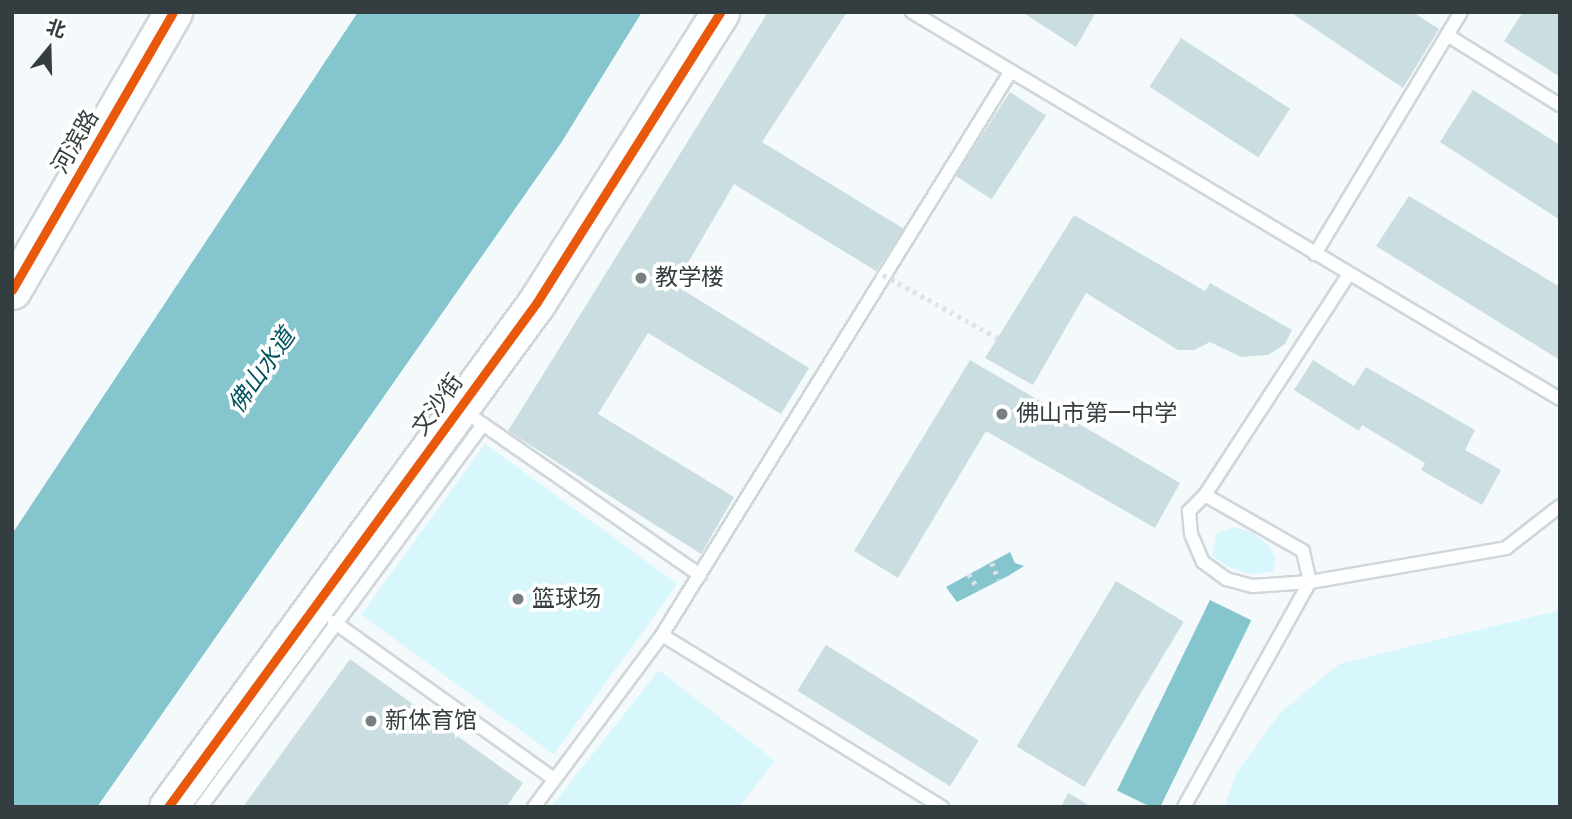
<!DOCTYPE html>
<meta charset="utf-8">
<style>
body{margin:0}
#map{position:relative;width:1572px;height:819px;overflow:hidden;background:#f4fafc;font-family:"Work Sans","Noto Sans SC",sans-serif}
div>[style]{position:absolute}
.green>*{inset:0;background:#d7f7fd;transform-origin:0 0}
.water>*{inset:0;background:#85c5ce;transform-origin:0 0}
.building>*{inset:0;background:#cadde0;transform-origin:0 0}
.path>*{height:4.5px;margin-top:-2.25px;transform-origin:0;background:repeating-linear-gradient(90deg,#e0e1e2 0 3.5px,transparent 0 8.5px)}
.roads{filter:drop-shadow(2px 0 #d0d7d8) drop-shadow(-2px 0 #d0d7d8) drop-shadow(0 2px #d0d7d8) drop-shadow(0 -2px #d0d7d8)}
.lane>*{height:12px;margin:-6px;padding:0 6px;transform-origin:6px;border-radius:6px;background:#fdfeff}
.secondary>*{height:37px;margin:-18.5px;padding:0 18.5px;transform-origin:18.5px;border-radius:18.5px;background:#fdfeff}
.path-bridge>*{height:4.5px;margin-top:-2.25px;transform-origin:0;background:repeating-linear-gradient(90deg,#e0e1e2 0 3.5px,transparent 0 8.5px)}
.cycleway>*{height:9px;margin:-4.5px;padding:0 4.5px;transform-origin:4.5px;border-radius:4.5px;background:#e8590c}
.dots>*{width:19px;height:19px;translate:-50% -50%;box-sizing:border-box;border:4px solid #fff;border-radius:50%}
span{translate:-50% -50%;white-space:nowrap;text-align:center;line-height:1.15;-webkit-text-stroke:7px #fff;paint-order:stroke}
.street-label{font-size:23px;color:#343d3f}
.poi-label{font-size:23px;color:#343d3f}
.left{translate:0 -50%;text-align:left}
.water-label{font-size:24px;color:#01545e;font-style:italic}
.frame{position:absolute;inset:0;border:14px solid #343d3f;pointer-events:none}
.north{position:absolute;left:14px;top:14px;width:70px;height:70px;-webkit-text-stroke:5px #fff;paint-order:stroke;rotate:19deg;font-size:19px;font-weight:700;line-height:28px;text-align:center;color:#343d3f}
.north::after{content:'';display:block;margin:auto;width:24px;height:32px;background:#343d3f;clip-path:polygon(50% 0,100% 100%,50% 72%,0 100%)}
</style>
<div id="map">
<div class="green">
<i style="left:485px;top:444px;width:238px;height:211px;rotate:36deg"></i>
<i style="clip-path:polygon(1235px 527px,1254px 533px,1268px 545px,1276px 558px,1273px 571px,1249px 574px,1226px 566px,1212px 556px,1217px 533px)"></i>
<i style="clip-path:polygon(1560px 610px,1560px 807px,1225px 807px,1235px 775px,1280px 713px,1339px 664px)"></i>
<i style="clip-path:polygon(659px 670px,775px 761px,739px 807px,551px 807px)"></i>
</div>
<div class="water">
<i style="clip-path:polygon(358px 12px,642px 12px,561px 143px,97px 807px,12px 807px,12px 534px)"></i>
<i style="clip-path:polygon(1010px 552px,1015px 563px,1024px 566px,1008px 576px,957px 602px,946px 587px)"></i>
<i style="left:1210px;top:600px;width:46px;height:212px;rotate:26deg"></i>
</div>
<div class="building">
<i style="clip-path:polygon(768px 12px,847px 12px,762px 142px,904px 229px,876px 271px,734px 184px,675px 285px,809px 368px,781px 414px,648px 333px,598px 414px,734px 497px,701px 554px,508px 431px)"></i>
<i style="clip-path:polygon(1022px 12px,1096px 12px,1076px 47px)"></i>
<i style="clip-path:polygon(1290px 12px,1413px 12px,1439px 29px,1403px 88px)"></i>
<i style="clip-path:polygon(1523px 12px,1560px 12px,1560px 77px,1504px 41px)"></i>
<i style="left:1181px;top:38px;width:130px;height:58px;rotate:33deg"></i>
<i style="clip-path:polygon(1473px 90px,1560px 145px,1560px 220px,1440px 142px)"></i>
<i style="left:1010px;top:92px;width:43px;height:100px;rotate:33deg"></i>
<i style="clip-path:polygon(1409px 196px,1560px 287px,1560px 360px,1376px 246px)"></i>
<i style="clip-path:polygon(1074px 215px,1205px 291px,1210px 283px,1292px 330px,1285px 344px,1268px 355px,1241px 357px,1210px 342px,1194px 350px,1178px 350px,1086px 293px,1033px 385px,985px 358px)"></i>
<i style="clip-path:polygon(970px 360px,1180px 483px,1155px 528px,986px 431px,898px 578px,854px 551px)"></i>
<i style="clip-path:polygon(1313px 360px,1354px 386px,1366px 367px,1475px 430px,1465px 450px,1501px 470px,1482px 505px,1421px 470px,1425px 463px,1362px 425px,1359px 431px,1294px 390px)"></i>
<i style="left:1116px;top:581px;width:79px;height:193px;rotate:31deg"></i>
<i style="left:826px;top:645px;width:180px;height:54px;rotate:32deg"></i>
<i style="clip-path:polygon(350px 659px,523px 783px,506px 807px,243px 807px)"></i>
<i style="clip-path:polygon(1068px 793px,1092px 807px,1061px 807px)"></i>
</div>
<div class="path">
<i style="left:992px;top:563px;width:18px;rotate:68deg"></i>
<i style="left:969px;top:574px;width:17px;rotate:59deg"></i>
</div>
<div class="roads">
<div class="lane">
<i style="left:912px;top:12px;width:755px;rotate:30.85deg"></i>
<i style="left:1447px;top:35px;width:133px;rotate:31.8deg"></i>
<i style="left:1315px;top:254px;width:283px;rotate:-58.9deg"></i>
<i style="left:1349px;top:274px;width:264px;rotate:123.1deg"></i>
<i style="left:1205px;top:495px;width:23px;rotate:135deg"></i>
<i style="left:1189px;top:511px;width:23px;rotate:85deg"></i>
<i style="left:1191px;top:534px;width:30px;rotate:67deg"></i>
<i style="left:1203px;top:562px;width:29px;rotate:36deg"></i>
<i style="left:1226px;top:579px;width:28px;rotate:15deg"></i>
<i style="left:1253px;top:586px;width:57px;rotate:-4deg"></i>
<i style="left:1310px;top:582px;width:199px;rotate:-9.8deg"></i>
<i style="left:1506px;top:548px;width:68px;rotate:-37.9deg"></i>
<i style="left:461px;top:409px;width:291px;rotate:34.8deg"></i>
<i style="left:334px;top:622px;width:270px;rotate:35.5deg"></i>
<i style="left:662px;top:635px;width:329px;rotate:31.6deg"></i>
<i style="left:201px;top:807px;width:473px;rotate:-53.6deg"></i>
<i style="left:534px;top:807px;width:214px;rotate:-53.3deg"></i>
<i style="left:662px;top:635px;width:663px;rotate:-58.25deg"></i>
<i style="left:1184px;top:807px;width:258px;rotate:-60.8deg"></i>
<i style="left:1310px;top:582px;width:32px;rotate:-103deg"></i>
<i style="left:1303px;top:551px;width:113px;rotate:-150.3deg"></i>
</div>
<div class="secondary">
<i style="left:12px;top:290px;width:321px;rotate:-59.9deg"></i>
<i style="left:168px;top:807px;width:625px;rotate:-53.84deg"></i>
<i style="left:537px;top:302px;width:343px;rotate:-57.7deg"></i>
</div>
</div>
<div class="path-bridge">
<i style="left:876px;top:271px;width:139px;rotate:28.8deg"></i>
</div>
<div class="cycleway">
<i style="left:12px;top:290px;width:321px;rotate:-59.9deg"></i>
<i style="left:168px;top:807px;width:625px;rotate:-53.84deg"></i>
<i style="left:537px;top:302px;width:343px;rotate:-57.7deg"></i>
</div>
<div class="dots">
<i style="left:641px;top:278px;background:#777f81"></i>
<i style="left:1002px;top:414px;background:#777f81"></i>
<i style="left:518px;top:599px;background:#777f81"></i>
<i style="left:371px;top:721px;background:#777f81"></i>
</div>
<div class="street-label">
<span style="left:76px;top:142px;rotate:-60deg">河滨路</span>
<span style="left:438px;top:405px;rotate:-54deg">文沙街</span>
</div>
<div class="poi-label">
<span class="left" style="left:655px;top:278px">教学楼</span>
<span class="left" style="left:1016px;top:414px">佛山市第一中学</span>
<span class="left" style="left:532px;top:599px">篮球场</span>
<span class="left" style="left:385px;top:721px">新体育馆</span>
</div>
<div class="water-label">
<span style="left:262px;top:371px;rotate:-55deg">佛山水道</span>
</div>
<div class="frame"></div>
<div class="north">北</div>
</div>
